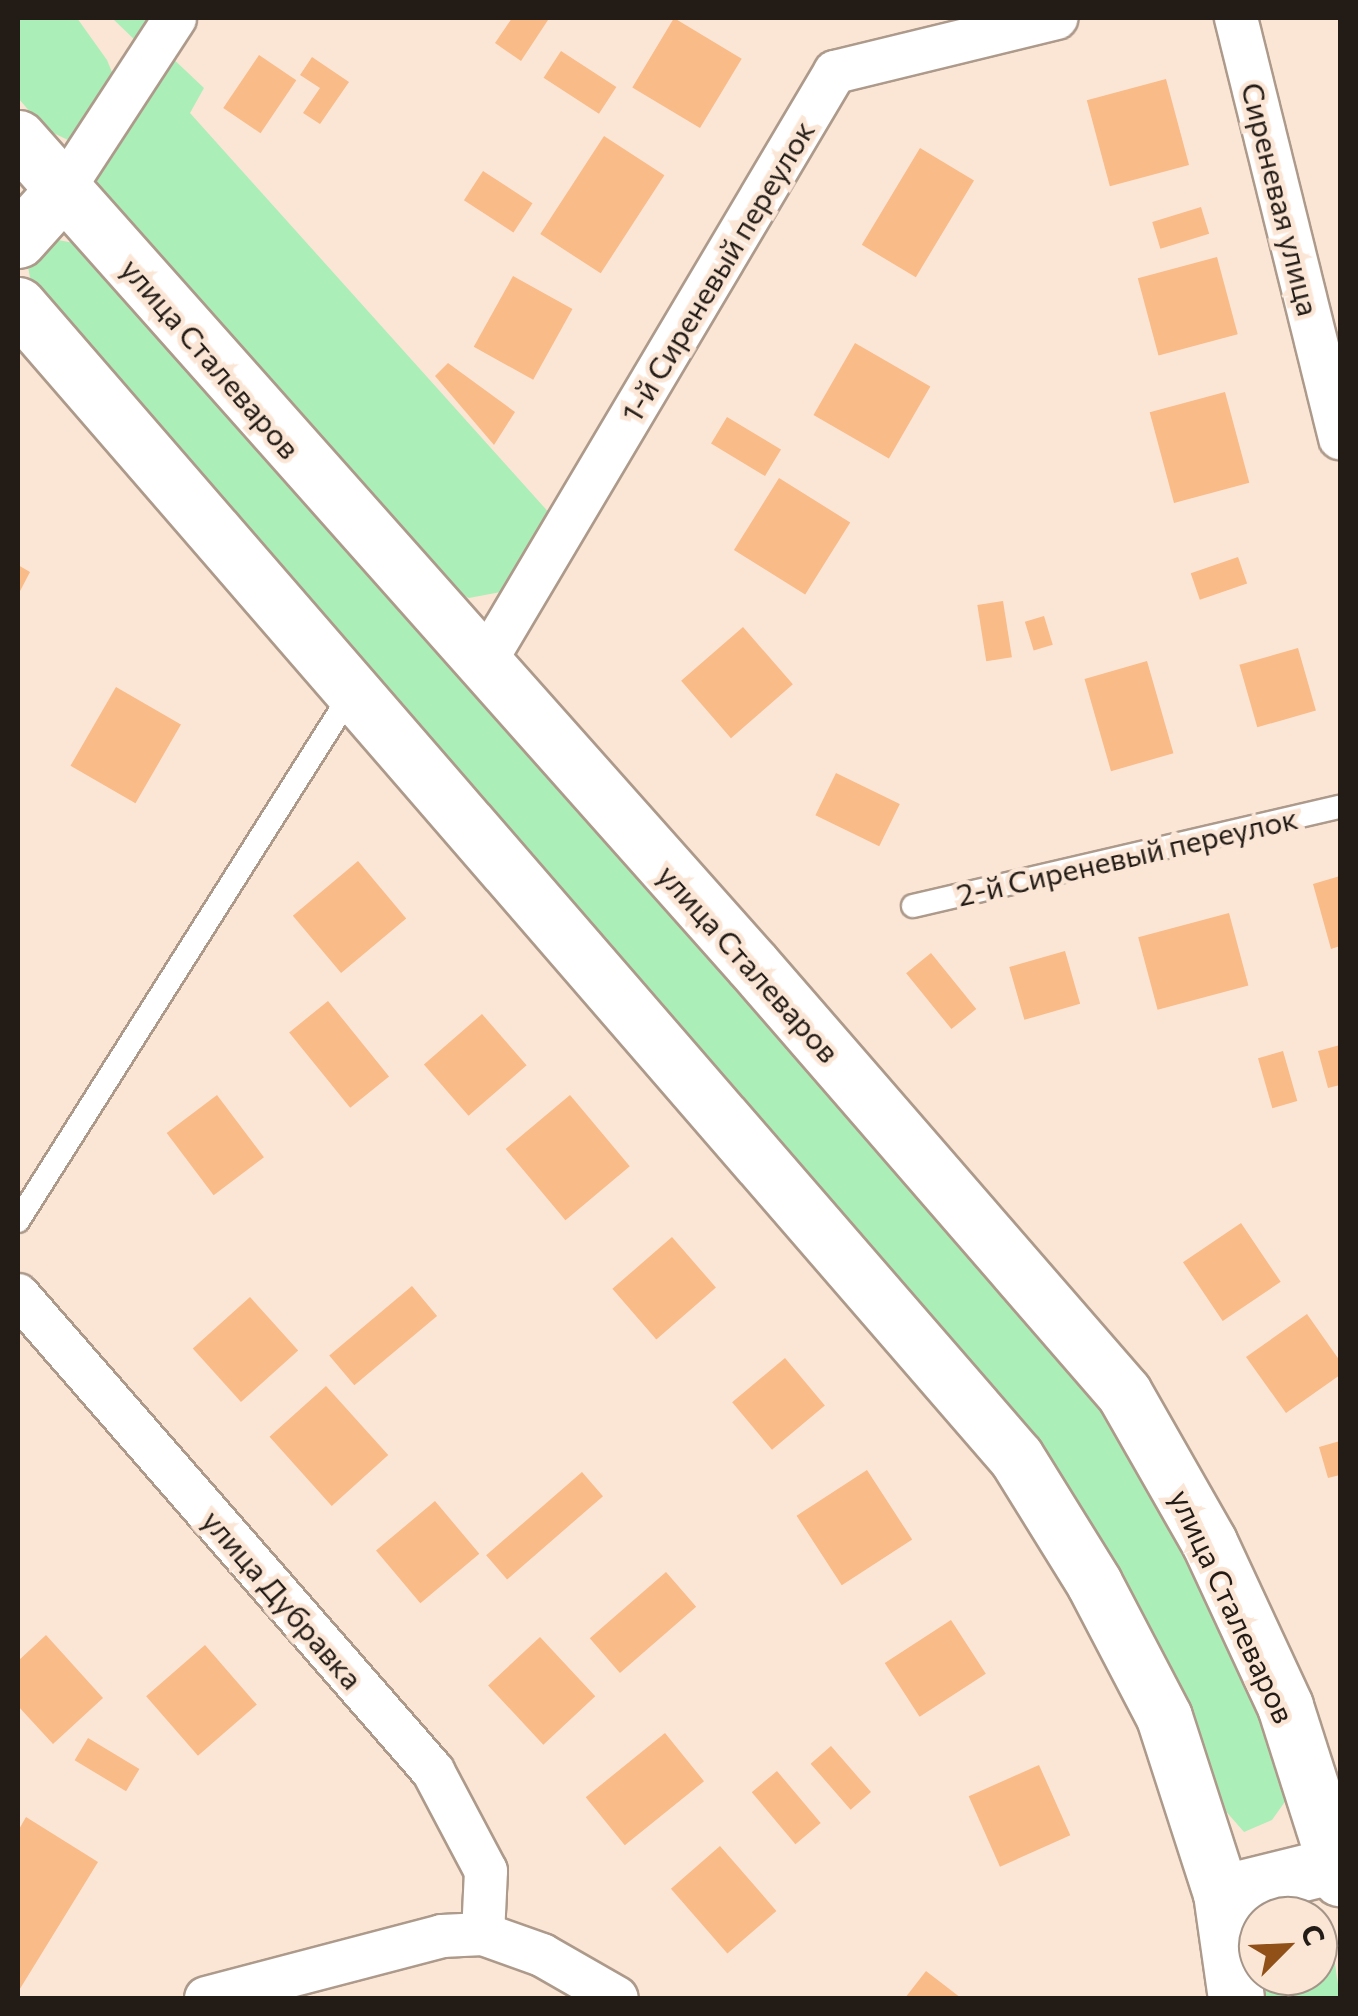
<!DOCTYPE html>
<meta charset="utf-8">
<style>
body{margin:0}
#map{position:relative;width:1358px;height:2016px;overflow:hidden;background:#fbe6d6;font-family:Commissioner,sans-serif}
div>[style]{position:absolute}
.green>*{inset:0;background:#aceeb8}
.building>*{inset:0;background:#f9bb88;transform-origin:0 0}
.roads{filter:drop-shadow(2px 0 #ad9a8b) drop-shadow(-2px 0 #ad9a8b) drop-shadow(0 2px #ad9a8b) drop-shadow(0 -2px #ad9a8b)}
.service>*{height:22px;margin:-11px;padding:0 11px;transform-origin:11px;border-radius:11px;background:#fff}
.minor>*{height:42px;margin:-21px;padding:0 21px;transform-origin:21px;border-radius:21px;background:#fff}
.secondary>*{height:55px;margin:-27.5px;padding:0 27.5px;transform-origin:27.5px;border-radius:27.5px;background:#fff}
span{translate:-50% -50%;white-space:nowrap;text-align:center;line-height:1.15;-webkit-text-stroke:9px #fbe6d6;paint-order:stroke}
.street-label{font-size:30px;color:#231c16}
.frame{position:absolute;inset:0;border:20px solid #231c16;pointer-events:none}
.north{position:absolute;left:1238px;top:1896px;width:100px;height:100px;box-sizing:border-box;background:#fbe6d6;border:2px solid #a59589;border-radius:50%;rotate:66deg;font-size:28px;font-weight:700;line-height:40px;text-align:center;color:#231c16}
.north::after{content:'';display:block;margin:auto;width:35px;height:45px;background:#905018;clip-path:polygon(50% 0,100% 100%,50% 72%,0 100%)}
</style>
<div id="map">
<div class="green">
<i style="clip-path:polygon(18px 18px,77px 18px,107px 60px,116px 82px,81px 137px,68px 140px,45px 129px,18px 98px)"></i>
<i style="clip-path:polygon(112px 18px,157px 18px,140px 45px)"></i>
<i style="clip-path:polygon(167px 53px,204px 88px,190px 113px,552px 516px,506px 591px,469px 598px,452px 590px,95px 181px,97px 165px)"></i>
<i style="clip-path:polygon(48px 238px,79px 244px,1007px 1291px,1096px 1401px,1170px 1520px,1246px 1672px,1289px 1796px,1272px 1820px,1244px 1832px,1216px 1800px,1050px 1462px,990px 1385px,33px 294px,27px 261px)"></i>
<i style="clip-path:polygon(1318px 1932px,1333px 1950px,1340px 1998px,1263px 1998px,1259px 1976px,1318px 1976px)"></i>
</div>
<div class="building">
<i style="clip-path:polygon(512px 18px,548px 20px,521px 61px,495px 43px)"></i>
<i style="left:674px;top:18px;width:79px;height:81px;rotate:31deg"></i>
<i style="left:561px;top:51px;width:66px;height:32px;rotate:33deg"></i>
<i style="left:259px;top:55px;width:45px;height:64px;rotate:34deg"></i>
<i style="clip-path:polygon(312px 57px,349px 82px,320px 124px,303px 113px,320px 88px,300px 75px)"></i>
<i style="left:1166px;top:79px;width:89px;height:82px;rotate:75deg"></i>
<i style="left:604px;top:136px;width:72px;height:117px;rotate:33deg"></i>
<i style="left:920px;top:148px;width:63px;height:113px;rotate:31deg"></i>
<i style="left:483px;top:171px;width:59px;height:35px;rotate:33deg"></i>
<i style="left:1201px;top:207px;width:28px;height:51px;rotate:73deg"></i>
<i style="left:1217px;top:257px;width:80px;height:82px;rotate:75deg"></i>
<i style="left:513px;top:276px;width:68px;height:81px;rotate:29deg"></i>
<i style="left:855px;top:343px;width:87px;height:83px;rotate:30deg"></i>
<i style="clip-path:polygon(448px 363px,515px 412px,494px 445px,435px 376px)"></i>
<i style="left:1225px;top:392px;width:94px;height:78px;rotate:75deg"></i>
<i style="left:727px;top:417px;width:63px;height:31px;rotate:31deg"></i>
<i style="left:779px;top:478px;width:84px;height:85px;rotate:32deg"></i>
<i style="left:1238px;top:557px;width:28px;height:50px;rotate:71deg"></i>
<i style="clip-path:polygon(18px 565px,30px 572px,18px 595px)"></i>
<i style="left:1003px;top:601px;width:57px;height:26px;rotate:81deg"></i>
<i style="left:1044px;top:616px;width:30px;height:20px;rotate:73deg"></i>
<i style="left:743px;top:627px;width:76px;height:82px;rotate:49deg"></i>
<i style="left:1298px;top:648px;width:65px;height:61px;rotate:74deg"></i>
<i style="left:1147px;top:661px;width:96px;height:65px;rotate:74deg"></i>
<i style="left:116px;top:687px;width:75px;height:91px;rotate:30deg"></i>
<i style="left:836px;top:773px;width:71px;height:47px;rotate:26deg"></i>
<i style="left:358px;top:861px;width:75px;height:85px;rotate:50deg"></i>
<i style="clip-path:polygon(1340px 876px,1340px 946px,1331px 949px,1313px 884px)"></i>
<i style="left:1229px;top:913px;width:75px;height:94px;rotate:75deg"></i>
<i style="left:1065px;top:951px;width:55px;height:58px;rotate:74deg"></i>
<i style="left:931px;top:953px;width:72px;height:32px;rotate:51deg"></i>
<i style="left:328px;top:1001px;width:97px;height:50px;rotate:51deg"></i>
<i style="left:482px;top:1014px;width:68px;height:77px;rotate:49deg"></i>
<i style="clip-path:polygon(1340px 1045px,1340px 1085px,1328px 1088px,1318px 1051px)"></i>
<i style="left:1283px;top:1051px;width:52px;height:26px;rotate:74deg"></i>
<i style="left:217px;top:1095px;width:78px;height:63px;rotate:53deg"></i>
<i style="left:570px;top:1095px;width:93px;height:84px;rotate:50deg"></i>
<i style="left:1241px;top:1223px;width:71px;height:70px;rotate:56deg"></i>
<i style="left:672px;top:1237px;width:67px;height:79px;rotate:49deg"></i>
<i style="left:412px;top:1286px;width:39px;height:108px;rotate:50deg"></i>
<i style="left:250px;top:1297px;width:72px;height:77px;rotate:48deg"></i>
<i style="clip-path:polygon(1307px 1314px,1340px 1361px,1340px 1375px,1286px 1413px,1246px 1357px)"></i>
<i style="left:785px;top:1358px;width:62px;height:69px;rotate:50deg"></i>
<i style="left:326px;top:1386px;width:93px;height:76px;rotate:48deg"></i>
<i style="clip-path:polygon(1340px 1441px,1340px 1475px,1328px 1478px,1319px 1447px)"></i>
<i style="left:867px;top:1470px;width:83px;height:84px;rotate:57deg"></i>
<i style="left:582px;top:1472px;width:32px;height:127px;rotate:49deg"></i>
<i style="left:435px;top:1501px;width:69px;height:77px;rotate:50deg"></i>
<i style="left:666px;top:1572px;width:46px;height:101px;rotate:49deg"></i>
<i style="left:951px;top:1620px;width:64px;height:79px;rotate:57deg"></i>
<i style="clip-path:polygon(46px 1635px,103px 1698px,53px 1744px,18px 1706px,18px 1661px)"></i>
<i style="left:540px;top:1637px;width:81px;height:71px;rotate:47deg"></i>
<i style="left:205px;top:1645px;width:79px;height:78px;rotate:49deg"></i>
<i style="left:665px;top:1733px;width:62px;height:102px;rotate:51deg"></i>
<i style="left:88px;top:1738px;width:60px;height:26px;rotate:31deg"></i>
<i style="left:831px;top:1746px;width:61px;height:27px;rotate:49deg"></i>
<i style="left:1039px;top:1765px;width:77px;height:77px;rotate:66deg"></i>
<i style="left:777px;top:1771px;width:68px;height:33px;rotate:50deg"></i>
<i style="clip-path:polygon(26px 1817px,98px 1862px,18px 1992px,18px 1831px)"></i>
<i style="left:720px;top:1846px;width:86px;height:65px;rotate:49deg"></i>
<i style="clip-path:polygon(926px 1971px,961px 1998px,905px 1998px)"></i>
</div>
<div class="roads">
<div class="service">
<i style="left:913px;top:906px;width:438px;rotate:-13.1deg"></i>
<i style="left:18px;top:1221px;width:623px;rotate:-57.71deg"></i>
</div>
<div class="minor">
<i style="left:1236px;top:18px;width:433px;rotate:76.1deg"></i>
<i style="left:63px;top:190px;width:205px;rotate:-56.9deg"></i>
<i style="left:482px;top:667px;width:692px;rotate:-59.32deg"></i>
<i style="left:835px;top:72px;width:228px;rotate:-13.7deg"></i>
<i style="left:18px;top:1295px;width:632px;rotate:48.92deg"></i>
<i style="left:433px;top:1771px;width:113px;rotate:62.1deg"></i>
<i style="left:486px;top:1871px;width:63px;rotate:92.7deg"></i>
<i style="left:206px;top:1998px;width:244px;rotate:-14.7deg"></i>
<i style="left:442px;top:1936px;width:41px;rotate:-2.8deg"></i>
<i style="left:483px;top:1934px;width:63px;rotate:19.6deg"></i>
<i style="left:542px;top:1955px;width:86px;rotate:29.8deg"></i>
</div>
<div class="secondary">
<i style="left:18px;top:138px;width:1105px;rotate:48.38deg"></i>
<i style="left:752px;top:964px;width:568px;rotate:49.07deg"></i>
<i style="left:1124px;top:1393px;width:172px;rotate:60.3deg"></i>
<i style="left:1209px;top:1542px;width:181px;rotate:65.1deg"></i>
<i style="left:1285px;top:1706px;width:181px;rotate:72.3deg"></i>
<i style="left:18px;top:240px;width:67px;rotate:-48deg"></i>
<i style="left:18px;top:305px;width:1524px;rotate:49.1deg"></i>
<i style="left:1016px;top:1457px;width:148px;rotate:58.2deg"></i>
<i style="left:1094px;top:1583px;width:151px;rotate:62.4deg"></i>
<i style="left:1164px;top:1717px;width:185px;rotate:72.1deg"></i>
<i style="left:1221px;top:1893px;width:106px;rotate:81.9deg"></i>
<i style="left:1221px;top:1893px;width:121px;rotate:-13.9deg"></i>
</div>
</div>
<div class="street-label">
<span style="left:1281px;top:199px;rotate:76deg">Сиреневая улица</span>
<span style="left:717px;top:271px;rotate:-59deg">1-й Сиреневый переулок</span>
<span style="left:211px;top:358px;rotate:49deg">улица Сталеваров</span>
<span style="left:1127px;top:856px;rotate:-13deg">2-й Сиреневый переулок</span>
<span style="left:749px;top:963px;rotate:48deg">улица Сталеваров</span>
<span style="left:283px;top:1599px;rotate:49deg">улица Дубравка</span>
<span style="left:1233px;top:1606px;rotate:65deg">улица Сталеваров</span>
</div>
<div class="frame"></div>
<div class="north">С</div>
</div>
